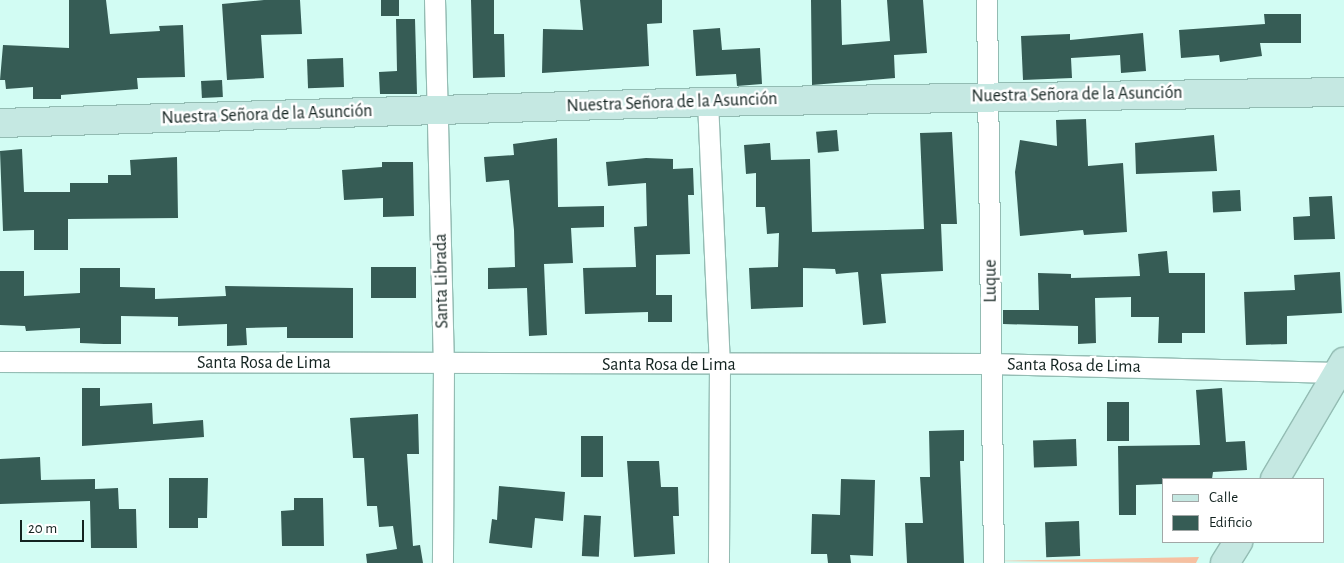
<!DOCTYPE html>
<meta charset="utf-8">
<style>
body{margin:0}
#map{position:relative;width:1344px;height:563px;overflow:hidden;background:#d2fcf3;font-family:"Alegreya Sans",sans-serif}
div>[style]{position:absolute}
.green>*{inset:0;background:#f6c0a1}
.building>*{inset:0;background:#365c55;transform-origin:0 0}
.roads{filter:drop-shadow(1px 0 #93bcb3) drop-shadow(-1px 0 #93bcb3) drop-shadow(0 1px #93bcb3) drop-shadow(0 -1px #93bcb3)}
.street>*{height:20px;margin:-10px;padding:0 10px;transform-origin:10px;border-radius:10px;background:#fff}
.secondary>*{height:28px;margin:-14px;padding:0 14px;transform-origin:14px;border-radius:14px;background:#c5e8e2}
span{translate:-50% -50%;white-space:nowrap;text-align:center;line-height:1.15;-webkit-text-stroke:5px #fff;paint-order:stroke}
.street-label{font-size:18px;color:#132320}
.legend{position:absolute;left:1162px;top:478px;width:162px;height:65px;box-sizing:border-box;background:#fff;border:1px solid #a1a7a6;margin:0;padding:6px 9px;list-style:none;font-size:15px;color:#132320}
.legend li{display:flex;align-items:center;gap:10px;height:25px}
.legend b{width:25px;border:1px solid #a1a7a6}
.scale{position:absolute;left:20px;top:520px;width:64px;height:22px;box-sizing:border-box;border:2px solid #132320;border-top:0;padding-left:6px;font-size:15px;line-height:18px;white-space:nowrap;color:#132320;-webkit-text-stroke:4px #fff;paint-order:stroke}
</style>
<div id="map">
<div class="green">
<i style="clip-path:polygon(1199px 557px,1196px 563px,993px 561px)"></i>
</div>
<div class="building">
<i style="clip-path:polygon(69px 0,106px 0,110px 34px,160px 31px,159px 26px,183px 25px,185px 77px,137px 78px,138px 89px,61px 95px,61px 99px,33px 99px,33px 87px,6px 89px,5px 80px,0 80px,3px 45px,69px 48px)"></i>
<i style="clip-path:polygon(264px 0,300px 0,302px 34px,261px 35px,264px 78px,227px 80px,222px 4px)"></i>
<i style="left:381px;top:0;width:18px;height:16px"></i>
<i style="clip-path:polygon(471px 0,494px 0,494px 34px,504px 34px,505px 77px,473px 78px)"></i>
<i style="clip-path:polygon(580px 0,662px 0,662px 23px,647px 24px,649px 66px,542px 73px,543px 29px,583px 30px)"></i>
<i style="clip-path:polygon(811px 0,841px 0,842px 45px,890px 41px,887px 0,923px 0,927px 53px,894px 55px,895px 78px,812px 85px)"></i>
<i style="clip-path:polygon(1264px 14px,1301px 14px,1301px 43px,1260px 43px,1262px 56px,1220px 62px,1219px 55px,1181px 58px,1179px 30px,1265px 24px)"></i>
<i style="clip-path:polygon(396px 19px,415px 19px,417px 94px,380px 94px,379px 72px,397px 71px)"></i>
<i style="clip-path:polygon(720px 28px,722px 50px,760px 48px,762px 84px,737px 86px,736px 74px,696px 76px,693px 30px)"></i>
<i style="clip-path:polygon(1143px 33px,1146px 71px,1121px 73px,1120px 55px,1071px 58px,1072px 78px,1023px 80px,1021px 36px,1070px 34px,1070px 40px)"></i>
<i style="left:343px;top:58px;width:29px;height:36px;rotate:88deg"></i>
<i style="left:222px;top:80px;width:17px;height:21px;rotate:87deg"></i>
<i style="clip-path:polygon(1086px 119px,1088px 166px,1123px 163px,1127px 232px,1084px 235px,1083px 230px,1020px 236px,1015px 172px,1020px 140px,1057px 146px,1056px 120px)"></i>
<i style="left:837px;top:130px;width:21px;height:21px;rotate:85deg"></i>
<i style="clip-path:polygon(952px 132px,957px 224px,941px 224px,943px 271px,881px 274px,886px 323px,863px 325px,858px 272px,836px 274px,835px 269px,803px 268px,803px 307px,751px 309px,749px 268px,778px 267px,779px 233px,767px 234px,765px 207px,756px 207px,756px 173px,746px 174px,744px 145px,770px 143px,771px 160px,810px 159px,812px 232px,924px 229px,920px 133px)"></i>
<i style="clip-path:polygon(1214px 135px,1217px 171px,1136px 174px,1135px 143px)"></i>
<i style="clip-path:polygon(557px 138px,558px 207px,604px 206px,604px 227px,571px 228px,573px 263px,544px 264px,547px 335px,529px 336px,527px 288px,488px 289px,488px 268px,515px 267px,514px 230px,509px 180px,486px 182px,484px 157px,514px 155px,513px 144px)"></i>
<i style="clip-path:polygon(22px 149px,24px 192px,70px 192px,70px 183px,108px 183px,108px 175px,131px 175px,130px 160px,177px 157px,178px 218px,68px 219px,68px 250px,34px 250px,34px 230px,3px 231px,0 151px)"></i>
<i style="clip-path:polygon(646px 158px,673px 159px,673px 169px,693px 168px,694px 195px,688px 195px,690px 254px,656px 255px,656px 295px,672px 295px,672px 322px,648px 322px,648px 312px,585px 314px,583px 268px,636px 267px,634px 227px,647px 226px,646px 183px,608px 186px,606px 162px)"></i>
<i style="clip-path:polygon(382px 162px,413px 162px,414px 216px,383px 217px,383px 198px,344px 200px,342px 170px,382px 167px)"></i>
<i style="left:1240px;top:190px;width:21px;height:28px;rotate:87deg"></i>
<i style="clip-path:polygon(1332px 196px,1335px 239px,1294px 240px,1293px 217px,1310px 216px,1309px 197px)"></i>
<i style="clip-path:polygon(1167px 251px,1169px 273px,1205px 273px,1205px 333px,1182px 333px,1182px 343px,1158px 343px,1159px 317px,1131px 317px,1131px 297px,1095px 298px,1096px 343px,1078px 344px,1078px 326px,1003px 324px,1003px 310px,1039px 310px,1038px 273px,1071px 274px,1071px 278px,1140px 276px,1138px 254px)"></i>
<i style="left:371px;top:267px;width:45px;height:31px"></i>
<i style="clip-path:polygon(80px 268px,120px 268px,120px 287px,155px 288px,155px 299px,226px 296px,225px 286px,353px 288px,353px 338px,287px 338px,287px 327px,246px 328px,247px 345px,227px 346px,227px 324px,178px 326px,178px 317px,121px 316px,121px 344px,104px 344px,80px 343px,80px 328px,26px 331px,25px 326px,0 325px,0 271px,24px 271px,24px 296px,80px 293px)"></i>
<i style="clip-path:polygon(1340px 272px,1342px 313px,1287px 316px,1287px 344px,1246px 345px,1244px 292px,1295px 290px,1294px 275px)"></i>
<i style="clip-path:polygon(82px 388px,100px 388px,100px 406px,152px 403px,153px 424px,203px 420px,204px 437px,82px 446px)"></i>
<i style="clip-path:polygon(1222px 388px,1226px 442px,1245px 441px,1247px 470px,1213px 472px,1212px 479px,1163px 479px,1163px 484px,1136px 485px,1136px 515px,1119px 515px,1118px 446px,1200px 445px,1196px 390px)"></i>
<i style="left:1107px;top:402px;width:22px;height:39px"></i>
<i style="clip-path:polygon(418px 414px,419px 454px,407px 454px,413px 546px,420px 545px,423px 563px,367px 563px,366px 554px,397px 549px,393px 526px,379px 527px,377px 506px,367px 506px,364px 458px,353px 458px,350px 418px)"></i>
<i style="clip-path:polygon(964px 430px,964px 461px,960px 461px,964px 563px,907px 563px,905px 523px,923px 523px,920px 477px,930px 477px,929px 431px)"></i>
<i style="left:581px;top:436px;width:22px;height:41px"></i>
<i style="left:1076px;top:439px;width:27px;height:43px;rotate:88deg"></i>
<i style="clip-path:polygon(40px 457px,41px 480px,95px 479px,95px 489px,118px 488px,119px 509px,136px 509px,137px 548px,91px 548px,90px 501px,0 504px,0 459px)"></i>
<i style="clip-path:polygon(627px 461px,659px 461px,661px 487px,678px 487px,679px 516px,673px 516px,675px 554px,634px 557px)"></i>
<i style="clip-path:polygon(169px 478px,208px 478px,207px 518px,198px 518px,198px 528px,169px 528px)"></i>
<i style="clip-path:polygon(841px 479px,875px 480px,873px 556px,850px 555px,851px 563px,828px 563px,827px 554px,811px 554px,812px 514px,840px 515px)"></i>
<i style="clip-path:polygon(499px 486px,565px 492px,563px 521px,535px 518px,532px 548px,489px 543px,492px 519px,497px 520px)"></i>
<i style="clip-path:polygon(294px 498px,323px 498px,324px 546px,282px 546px,281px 511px,294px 510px)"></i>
<i style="left:584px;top:515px;width:17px;height:41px;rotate:3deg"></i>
<i style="left:1079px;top:521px;width:35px;height:34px;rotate:88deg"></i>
</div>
<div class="roads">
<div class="street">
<i style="left:435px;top:0;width:364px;rotate:88.6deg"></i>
<i style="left:444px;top:364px;width:199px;rotate:90.3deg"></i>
<i style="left:987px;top:0;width:563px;rotate:89.29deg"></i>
<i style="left:708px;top:102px;width:263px;rotate:87.4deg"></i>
<i style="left:720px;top:365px;width:198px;rotate:90.3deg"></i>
<i style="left:0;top:362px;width:991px;rotate:0.12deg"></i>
<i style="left:991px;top:364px;width:346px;rotate:1.5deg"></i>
</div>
<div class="secondary">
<i style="left:0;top:123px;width:708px;rotate:-1.7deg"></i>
<i style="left:708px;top:102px;width:636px;rotate:-0.9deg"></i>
<i style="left:1275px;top:479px;width:136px;rotate:-59.5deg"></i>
<i style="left:1225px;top:563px;width:25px;rotate:-58deg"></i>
</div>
</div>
<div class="street-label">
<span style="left:1077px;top:95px;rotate:-1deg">Nuestra Señora de la Asunción</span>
<span style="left:672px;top:103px;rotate:-2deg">Nuestra Señora de la Asunción</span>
<span style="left:267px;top:115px;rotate:-2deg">Nuestra Señora de la Asunción</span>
<span style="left:442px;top:281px;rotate:-91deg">Santa Librada</span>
<span style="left:991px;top:281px;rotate:-90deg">Luque</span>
<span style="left:264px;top:363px">Santa Rosa de Lima</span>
<span style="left:669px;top:365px">Santa Rosa de Lima</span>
<span style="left:1074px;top:366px;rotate:1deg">Santa Rosa de Lima</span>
</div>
<ul class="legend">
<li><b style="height:6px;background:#c5e8e2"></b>Calle</li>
<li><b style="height:14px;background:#365c55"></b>Edificio</li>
</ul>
<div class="scale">20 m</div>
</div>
